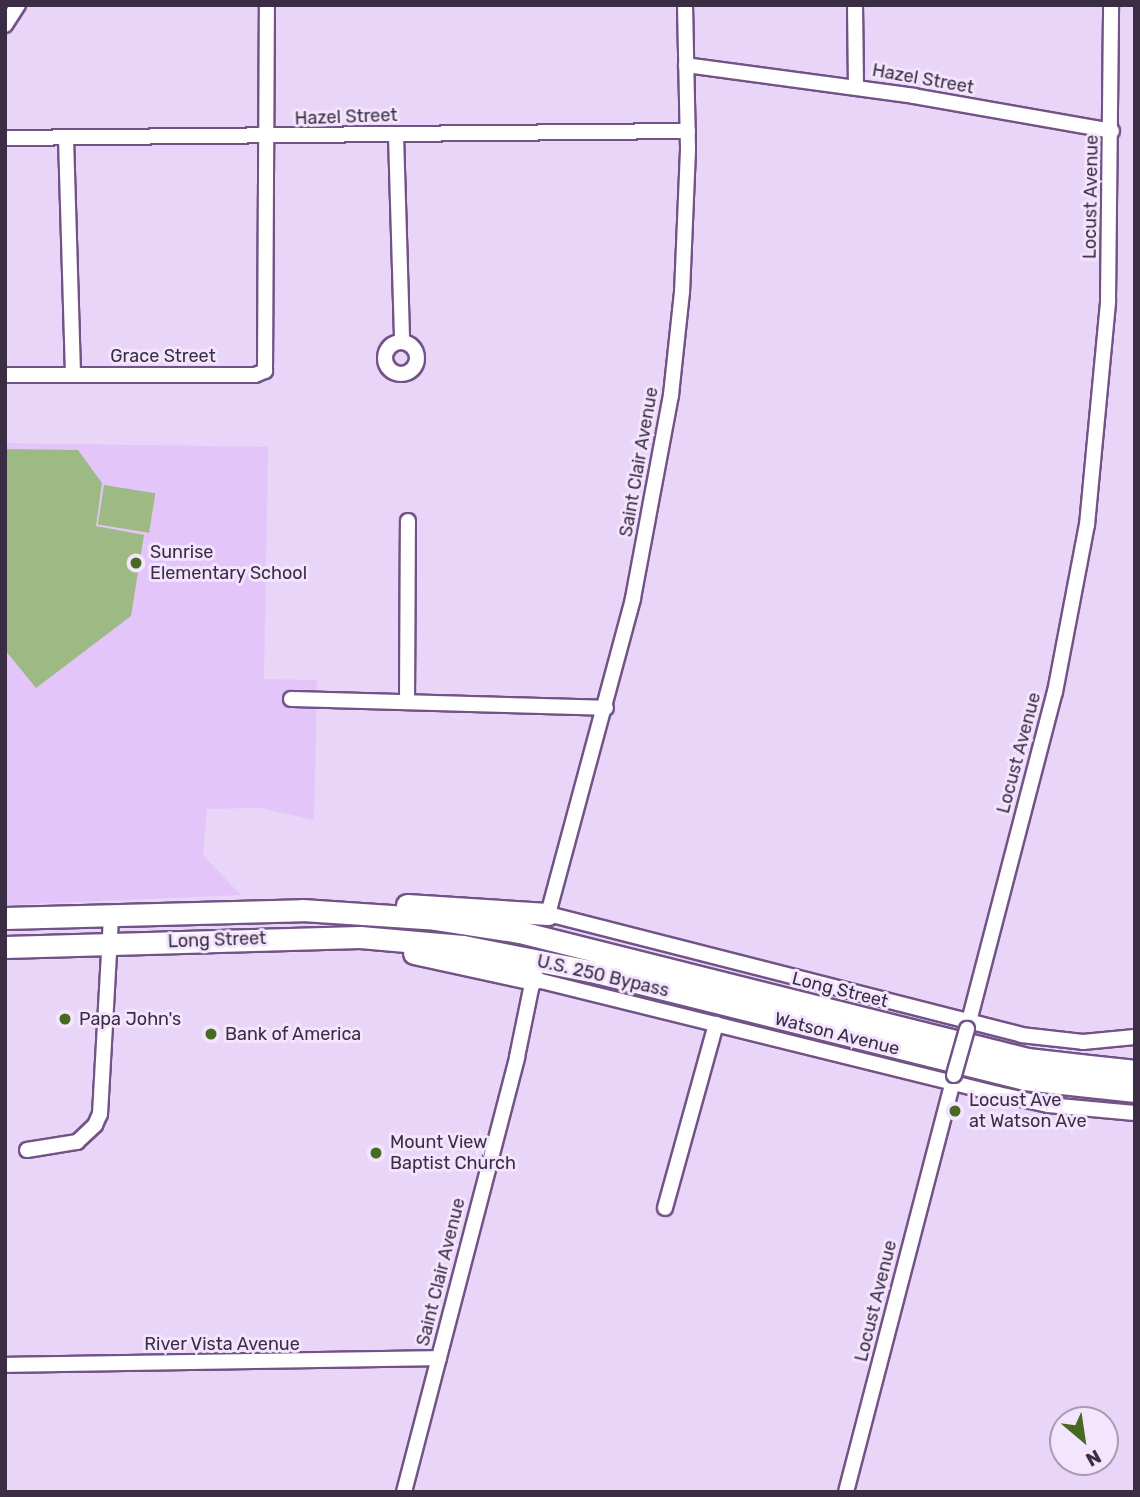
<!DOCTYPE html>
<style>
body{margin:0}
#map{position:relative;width:1140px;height:1497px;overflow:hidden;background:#e9d5f8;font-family:Rubik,sans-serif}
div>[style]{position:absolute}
.built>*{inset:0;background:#e3c5fa}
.green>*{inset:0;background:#9dba84;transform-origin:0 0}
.roads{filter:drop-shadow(2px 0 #725387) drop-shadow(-2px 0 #725387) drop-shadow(0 2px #725387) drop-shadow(0 -2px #725387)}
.minor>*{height:14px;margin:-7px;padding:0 7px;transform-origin:7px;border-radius:7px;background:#fff}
.minor>.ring{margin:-7px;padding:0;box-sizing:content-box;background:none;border:14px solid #fff;border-radius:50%}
.highway>*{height:21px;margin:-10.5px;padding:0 10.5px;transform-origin:10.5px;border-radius:10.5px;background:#fff}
.bridges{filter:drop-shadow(2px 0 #725387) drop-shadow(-2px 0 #725387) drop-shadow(0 2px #725387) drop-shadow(0 -2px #725387)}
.minor-bridge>*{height:14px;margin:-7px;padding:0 7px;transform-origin:7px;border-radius:7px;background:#fff}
.dots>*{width:19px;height:19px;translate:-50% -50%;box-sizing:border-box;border:4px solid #f3e5fd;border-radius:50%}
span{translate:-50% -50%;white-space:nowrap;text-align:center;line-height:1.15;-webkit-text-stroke:6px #f3e5fd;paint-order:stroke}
.street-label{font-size:18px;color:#3a2d44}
.poi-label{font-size:18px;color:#3a2d44}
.left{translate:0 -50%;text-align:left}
.frame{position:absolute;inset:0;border:7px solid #3a2d44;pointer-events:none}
.north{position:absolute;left:1049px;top:1406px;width:70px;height:70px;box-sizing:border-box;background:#f3e5fd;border:2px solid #a99bb3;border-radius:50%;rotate:151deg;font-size:19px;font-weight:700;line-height:28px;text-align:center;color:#3a2d44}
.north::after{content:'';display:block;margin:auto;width:24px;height:32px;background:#486921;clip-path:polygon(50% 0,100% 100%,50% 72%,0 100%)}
</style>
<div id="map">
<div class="built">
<i style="clip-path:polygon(5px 443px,268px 447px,264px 679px,317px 680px,314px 820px,260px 808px,207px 809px,203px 855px,241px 895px,5px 905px)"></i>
</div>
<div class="green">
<i style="clip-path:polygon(5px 449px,78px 450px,102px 483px,96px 526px,144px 535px,131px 616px,36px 688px,5px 650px)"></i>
<i style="left:104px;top:485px;width:52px;height:40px;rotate:9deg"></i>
</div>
<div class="roads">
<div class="minor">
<i style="left:685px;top:5px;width:145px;rotate:88.8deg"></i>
<i style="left:688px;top:150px;width:142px;rotate:92.4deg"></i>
<i style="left:682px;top:292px;width:104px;rotate:96.1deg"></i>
<i style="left:671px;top:395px;width:208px;rotate:100.6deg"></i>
<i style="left:633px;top:599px;width:326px;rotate:105.1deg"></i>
<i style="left:548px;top:914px;width:488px;rotate:14.3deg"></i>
<i style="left:1021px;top:1035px;width:62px;rotate:6.4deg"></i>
<i style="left:1083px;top:1042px;width:52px;rotate:-5.5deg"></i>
<i style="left:855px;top:5px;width:82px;rotate:89.3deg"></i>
<i style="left:5px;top:25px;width:24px;rotate:-57deg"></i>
<i style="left:686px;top:65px;width:230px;rotate:7.7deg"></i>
<i style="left:914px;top:96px;width:201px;rotate:10deg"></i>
<i style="left:396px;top:135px;width:207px;rotate:88.3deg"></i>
<i style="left:5px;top:138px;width:683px;rotate:-0.59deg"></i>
<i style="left:66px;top:138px;width:237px;rotate:88.3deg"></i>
<i class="ring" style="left:385px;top:342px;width:18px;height:18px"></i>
<i style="left:5px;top:375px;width:250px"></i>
<i style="left:255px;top:375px;width:11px;rotate:-22deg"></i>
<i style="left:265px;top:371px;width:366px;rotate:-89.7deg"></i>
<i style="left:291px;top:699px;width:315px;rotate:1.6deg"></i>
<i style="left:407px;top:701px;width:180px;rotate:-89.7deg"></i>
<i style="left:967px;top:1029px;width:348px;rotate:-75.4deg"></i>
<i style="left:1055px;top:692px;width:170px;rotate:-79.2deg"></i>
<i style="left:1087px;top:525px;width:225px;rotate:-84.6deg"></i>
<i style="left:1108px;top:301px;width:296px;rotate:-89.4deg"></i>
<i style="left:27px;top:1150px;width:51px;rotate:-9.1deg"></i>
<i style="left:77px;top:1142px;width:25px;rotate:-43deg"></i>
<i style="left:95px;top:1125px;width:12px;rotate:-66deg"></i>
<i style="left:100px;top:1114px;width:199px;rotate:-86.8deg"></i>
<i style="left:665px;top:1208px;width:191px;rotate:-74.5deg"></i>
<i style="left:5px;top:1365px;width:434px;rotate:-0.9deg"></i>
<i style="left:404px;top:1492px;width:449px;rotate:-75.4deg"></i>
<i style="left:517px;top:1057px;width:80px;rotate:-78.4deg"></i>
<i style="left:533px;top:979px;width:479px;rotate:13.9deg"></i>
<i style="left:998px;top:1094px;width:51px;rotate:12.4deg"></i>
<i style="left:1048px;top:1105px;width:87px;rotate:5.3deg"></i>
<i style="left:846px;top:1492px;width:430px;rotate:-75.4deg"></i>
</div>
<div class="highway">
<i style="left:407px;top:905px;width:141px;rotate:3.7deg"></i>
<i style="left:5px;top:918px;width:297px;rotate:-1.5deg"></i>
<i style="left:302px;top:910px;width:134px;rotate:3.8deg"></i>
<i style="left:436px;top:919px;width:85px;rotate:8.8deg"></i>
<i style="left:520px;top:932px;width:523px;rotate:14.06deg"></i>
<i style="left:1027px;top:1059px;width:109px;rotate:6.3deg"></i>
<i style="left:5px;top:947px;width:355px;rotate:-1.6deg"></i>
<i style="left:360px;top:937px;width:103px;rotate:5deg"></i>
<i style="left:463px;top:946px;width:136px;rotate:11.1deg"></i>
<i style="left:596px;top:972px;width:441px;rotate:14deg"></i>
<i style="left:1024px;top:1079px;width:112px;rotate:6.2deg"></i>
<i style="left:414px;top:953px;width:122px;rotate:12.3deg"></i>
</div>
</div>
<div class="bridges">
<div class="minor-bridge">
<i style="left:954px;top:1075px;width:48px;rotate:-74.2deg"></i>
</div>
</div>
<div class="dots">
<i style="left:136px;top:563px;background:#486921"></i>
<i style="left:65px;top:1019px;background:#486921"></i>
<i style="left:211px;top:1034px;background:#486921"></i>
<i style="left:955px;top:1111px;background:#486921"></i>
<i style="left:376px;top:1153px;background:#486921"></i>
</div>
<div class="street-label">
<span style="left:923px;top:79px;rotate:10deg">Hazel Street</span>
<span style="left:346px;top:117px;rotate:-2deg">Hazel Street</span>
<span style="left:1091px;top:197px;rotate:-89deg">Locust Avenue</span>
<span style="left:163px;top:356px">Grace Street</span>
<span style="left:639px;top:462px;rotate:-80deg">Saint Clair Avenue</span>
<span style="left:1019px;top:753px;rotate:-75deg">Locust Avenue</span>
<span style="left:217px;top:940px;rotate:-2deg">Long Street</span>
<span style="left:603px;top:976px;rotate:13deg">U.S. 250 Bypass</span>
<span style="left:840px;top:990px;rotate:14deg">Long Street</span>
<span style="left:837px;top:1034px;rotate:14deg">Watson Avenue</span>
<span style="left:441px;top:1272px;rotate:-76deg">Saint Clair Avenue</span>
<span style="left:876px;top:1301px;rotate:-76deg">Locust Avenue</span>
<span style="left:222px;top:1344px">River Vista Avenue</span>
</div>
<div class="poi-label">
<span class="left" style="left:150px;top:563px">Sunrise<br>Elementary School</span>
<span class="left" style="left:79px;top:1019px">Papa John's</span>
<span class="left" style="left:225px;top:1034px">Bank of America</span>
<span class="left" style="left:969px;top:1111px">Locust Ave<br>at Watson Ave</span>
<span class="left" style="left:390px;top:1153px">Mount View<br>Baptist Church</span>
</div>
<div class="frame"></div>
<div class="north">N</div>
</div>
